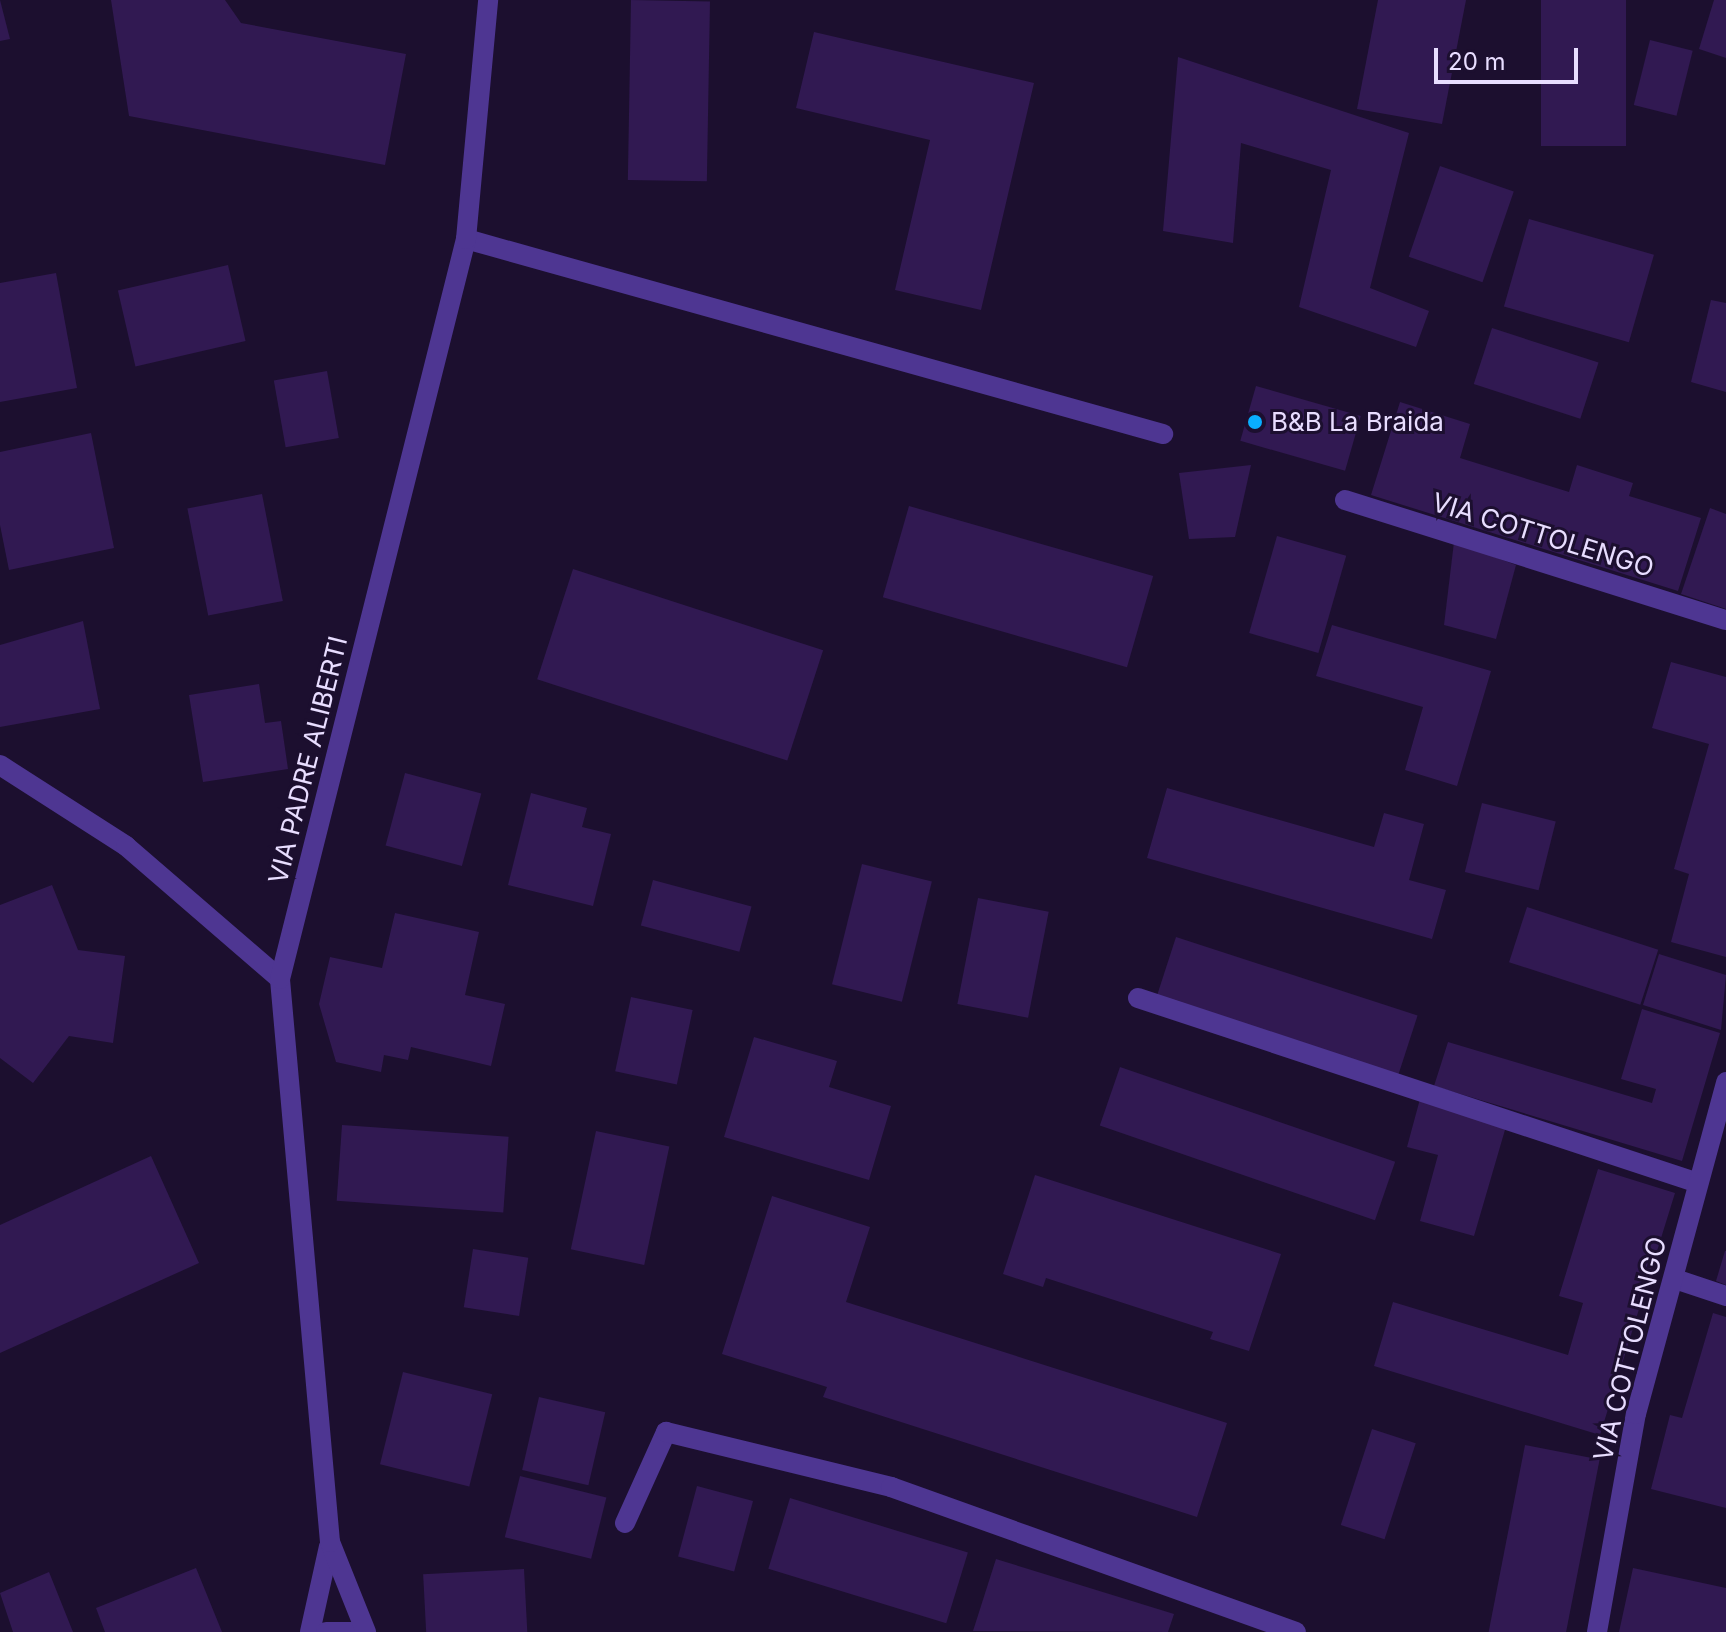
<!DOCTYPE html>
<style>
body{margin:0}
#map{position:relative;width:1726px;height:1632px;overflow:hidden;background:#1c0f2f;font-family:Inter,sans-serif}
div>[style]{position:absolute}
.building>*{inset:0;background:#311952;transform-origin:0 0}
.minor>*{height:20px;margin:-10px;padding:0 10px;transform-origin:10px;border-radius:10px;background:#4e3692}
.tertiary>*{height:20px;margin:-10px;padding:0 10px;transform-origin:10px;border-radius:10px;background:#4e3692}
.dots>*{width:22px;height:22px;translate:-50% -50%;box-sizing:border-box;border:4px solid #1c0f2f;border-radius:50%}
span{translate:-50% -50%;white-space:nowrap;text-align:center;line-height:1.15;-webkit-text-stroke:6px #1c0f2f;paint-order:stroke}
.poi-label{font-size:26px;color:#e8ddff}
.left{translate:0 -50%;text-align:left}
.street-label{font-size:26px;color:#e8ddff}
.scale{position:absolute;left:1434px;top:48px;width:144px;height:36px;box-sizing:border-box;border:4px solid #e8ddff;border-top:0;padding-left:10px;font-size:24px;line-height:28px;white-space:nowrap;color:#e8ddff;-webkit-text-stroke:6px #1c0f2f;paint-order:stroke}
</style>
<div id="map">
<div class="building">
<i style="clip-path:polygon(0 0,10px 39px,0 41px)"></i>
<i style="clip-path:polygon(111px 0,225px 0,241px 23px,406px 54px,385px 165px,129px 116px)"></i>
<i style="left:631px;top:0;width:79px;height:180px;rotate:1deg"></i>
<i style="clip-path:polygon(1378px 0,1466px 0,1442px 124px,1357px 109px)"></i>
<i style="left:1541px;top:0;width:85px;height:146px"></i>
<i style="clip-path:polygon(1714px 0,1726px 0,1726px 58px,1699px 49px)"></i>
<i style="clip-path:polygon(814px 32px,1034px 83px,981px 310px,895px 290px,930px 140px,796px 108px)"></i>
<i style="left:1650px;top:40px;width:44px;height:67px;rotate:14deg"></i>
<i style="clip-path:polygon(1178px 57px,1409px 133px,1370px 288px,1429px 311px,1416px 347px,1299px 307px,1331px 170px,1241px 143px,1233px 243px,1163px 231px)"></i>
<i style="left:1440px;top:166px;width:78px;height:96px;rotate:19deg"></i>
<i style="left:1529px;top:219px;width:130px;height:91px;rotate:16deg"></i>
<i style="left:228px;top:265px;width:78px;height:113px;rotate:77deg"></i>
<i style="clip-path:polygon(56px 273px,77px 388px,0 402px,0 283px)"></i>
<i style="clip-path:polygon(1711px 300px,1726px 303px,1726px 392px,1691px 382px)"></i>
<i style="left:1492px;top:328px;width:112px;height:59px;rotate:18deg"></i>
<i style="left:327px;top:371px;width:68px;height:54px;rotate:80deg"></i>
<i style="left:1256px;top:386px;width:109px;height:57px;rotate:16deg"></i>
<i style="clip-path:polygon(1400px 402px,1470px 424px,1460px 458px,1569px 492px,1577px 465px,1633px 483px,1629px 496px,1701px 518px,1678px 591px,1371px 495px)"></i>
<i style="clip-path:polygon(91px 433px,114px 548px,9px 570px,0 525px,0 452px)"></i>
<i style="clip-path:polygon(1251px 465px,1235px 537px,1189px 539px,1179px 473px)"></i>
<i style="left:262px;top:494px;width:109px;height:76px;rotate:79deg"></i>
<i style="left:909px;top:506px;width:254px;height:95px;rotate:16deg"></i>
<i style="clip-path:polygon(1710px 508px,1726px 514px,1726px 609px,1681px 594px)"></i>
<i style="left:1277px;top:536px;width:72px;height:101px;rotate:16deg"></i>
<i style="clip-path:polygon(1454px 542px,1516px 565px,1496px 639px,1444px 625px)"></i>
<i style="left:573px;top:569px;width:263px;height:116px;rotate:18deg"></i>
<i style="clip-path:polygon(83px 621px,100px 709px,0 727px,0 645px)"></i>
<i style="clip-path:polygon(1332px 625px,1491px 671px,1457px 786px,1405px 770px,1423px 707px,1316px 676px)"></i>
<i style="clip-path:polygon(1671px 662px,1726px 677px,1726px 957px,1671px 942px,1689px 874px,1674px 869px,1709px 744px,1652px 728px)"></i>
<i style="clip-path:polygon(259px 684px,265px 723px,281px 721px,288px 769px,203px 782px,189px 695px)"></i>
<i style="left:405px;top:773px;width:79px;height:75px;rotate:15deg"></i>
<i style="clip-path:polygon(1167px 788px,1374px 847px,1384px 813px,1424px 824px,1409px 880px,1446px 890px,1432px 939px,1147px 858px)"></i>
<i style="clip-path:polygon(531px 793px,587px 808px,582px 827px,611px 834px,593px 906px,508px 885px)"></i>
<i style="left:1482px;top:803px;width:76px;height:71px;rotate:14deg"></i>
<i style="left:862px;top:864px;width:72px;height:124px;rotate:14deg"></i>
<i style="left:653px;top:880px;width:102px;height:47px;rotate:15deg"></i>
<i style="clip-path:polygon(52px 885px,78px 950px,125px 956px,113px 1043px,69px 1036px,33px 1083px,0 1058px,0 905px)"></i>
<i style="left:978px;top:898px;width:72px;height:108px;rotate:11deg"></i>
<i style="left:1527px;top:907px;width:138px;height:58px;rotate:18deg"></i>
<i style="clip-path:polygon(395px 913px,479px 932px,465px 995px,505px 1004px,491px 1066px,411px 1047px,408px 1060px,384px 1055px,381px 1072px,336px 1062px,319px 1004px,330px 957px,382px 968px)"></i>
<i style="left:1176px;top:937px;width:254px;height:63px;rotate:18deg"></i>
<i style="clip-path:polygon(1659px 954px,1726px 975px,1721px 1030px,1643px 1005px)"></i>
<i style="left:631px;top:997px;width:63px;height:76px;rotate:12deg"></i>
<i style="clip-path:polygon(1642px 1009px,1720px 1033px,1682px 1161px,1434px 1086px,1448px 1042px,1652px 1103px,1656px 1089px,1621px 1079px)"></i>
<i style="clip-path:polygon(754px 1037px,837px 1061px,829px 1087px,891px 1106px,869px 1180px,724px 1137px)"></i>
<i style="left:1120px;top:1067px;width:291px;height:62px;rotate:19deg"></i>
<i style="clip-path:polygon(1420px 1099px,1507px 1123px,1474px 1236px,1420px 1221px,1438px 1155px,1407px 1147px)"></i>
<i style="left:342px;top:1125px;width:167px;height:76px;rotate:4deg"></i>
<i style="left:596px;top:1131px;width:75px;height:121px;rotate:12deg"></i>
<i style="clip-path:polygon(151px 1156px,199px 1263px,0 1353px,0 1225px)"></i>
<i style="clip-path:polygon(1598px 1169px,1675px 1193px,1600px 1435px,1374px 1366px,1393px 1302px,1568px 1355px,1583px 1303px,1559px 1296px)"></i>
<i style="clip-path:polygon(1035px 1175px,1281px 1254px,1249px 1351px,1210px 1339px,1213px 1332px,1046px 1278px,1043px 1287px,1003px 1274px)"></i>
<i style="clip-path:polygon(772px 1196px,870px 1227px,846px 1302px,1227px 1423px,1197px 1517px,823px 1397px,827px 1387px,722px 1354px)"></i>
<i style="left:473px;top:1249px;width:56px;height:59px;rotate:9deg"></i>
<i style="clip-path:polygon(1725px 1251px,1726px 1251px,1726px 1285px,1716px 1281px)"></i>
<i style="clip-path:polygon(1713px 1313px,1726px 1317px,1726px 1508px,1651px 1489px,1670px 1415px,1682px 1418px)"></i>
<i style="left:403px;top:1372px;width:92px;height:95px;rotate:14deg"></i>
<i style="left:539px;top:1397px;width:68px;height:75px;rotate:13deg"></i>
<i style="left:1372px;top:1429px;width:46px;height:101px;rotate:18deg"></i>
<i style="left:1525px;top:1445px;width:76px;height:191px;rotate:11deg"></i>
<i style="left:520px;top:1476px;width:89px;height:63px;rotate:14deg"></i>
<i style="left:697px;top:1486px;width:58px;height:73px;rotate:15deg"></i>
<i style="left:790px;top:1498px;width:186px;height:74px;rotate:17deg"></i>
<i style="clip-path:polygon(996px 1559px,1174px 1614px,1168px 1632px,973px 1631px)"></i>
<i style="clip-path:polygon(196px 1568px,222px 1632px,105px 1632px,96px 1608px)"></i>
<i style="clip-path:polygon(1633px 1568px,1726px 1588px,1726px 1632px,1619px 1632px)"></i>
<i style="left:524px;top:1569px;width:63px;height:101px;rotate:87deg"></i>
<i style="clip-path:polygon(49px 1572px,73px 1632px,13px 1632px,0 1593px)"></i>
</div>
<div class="minor">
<i style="left:466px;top:239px;width:724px;rotate:15.63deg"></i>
<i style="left:1345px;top:500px;width:399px;rotate:17.5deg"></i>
<i style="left:0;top:765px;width:150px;rotate:32.7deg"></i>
<i style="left:126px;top:846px;width:203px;rotate:40.8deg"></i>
<i style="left:1138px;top:998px;width:590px;rotate:18.28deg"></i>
<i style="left:1675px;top:1279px;width:54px;rotate:18.4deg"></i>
<i style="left:625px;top:1523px;width:100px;rotate:-65.7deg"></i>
<i style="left:666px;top:1432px;width:232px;rotate:13.7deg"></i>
<i style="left:891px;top:1487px;width:430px;rotate:19.7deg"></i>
<i style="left:1597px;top:1632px;width:221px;rotate:-79.9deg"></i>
<i style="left:1636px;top:1414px;width:344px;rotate:-74.8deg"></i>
</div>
<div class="tertiary">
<i style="left:310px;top:1632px;width:88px;rotate:-77.5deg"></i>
<i style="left:326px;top:1632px;width:30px"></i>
<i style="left:366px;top:1632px;width:97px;rotate:-111.8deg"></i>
<i style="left:330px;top:1542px;width:565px;rotate:-95.08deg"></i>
<i style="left:280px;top:979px;width:763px;rotate:-75.89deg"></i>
<i style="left:466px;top:239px;width:240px;rotate:-84.7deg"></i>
</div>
<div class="dots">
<i style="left:1255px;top:422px;background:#09aeff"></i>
</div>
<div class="poi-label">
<span class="left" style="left:1271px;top:422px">B&amp;B La Braida</span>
</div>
<div class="street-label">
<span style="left:1543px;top:535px;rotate:17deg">VIA COTTOLENGO</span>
<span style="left:308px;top:760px;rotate:-76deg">VIA PADRE ALIBERTI</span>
<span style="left:1630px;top:1349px;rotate:-76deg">VIA COTTOLENGO</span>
</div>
<div class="scale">20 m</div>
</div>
